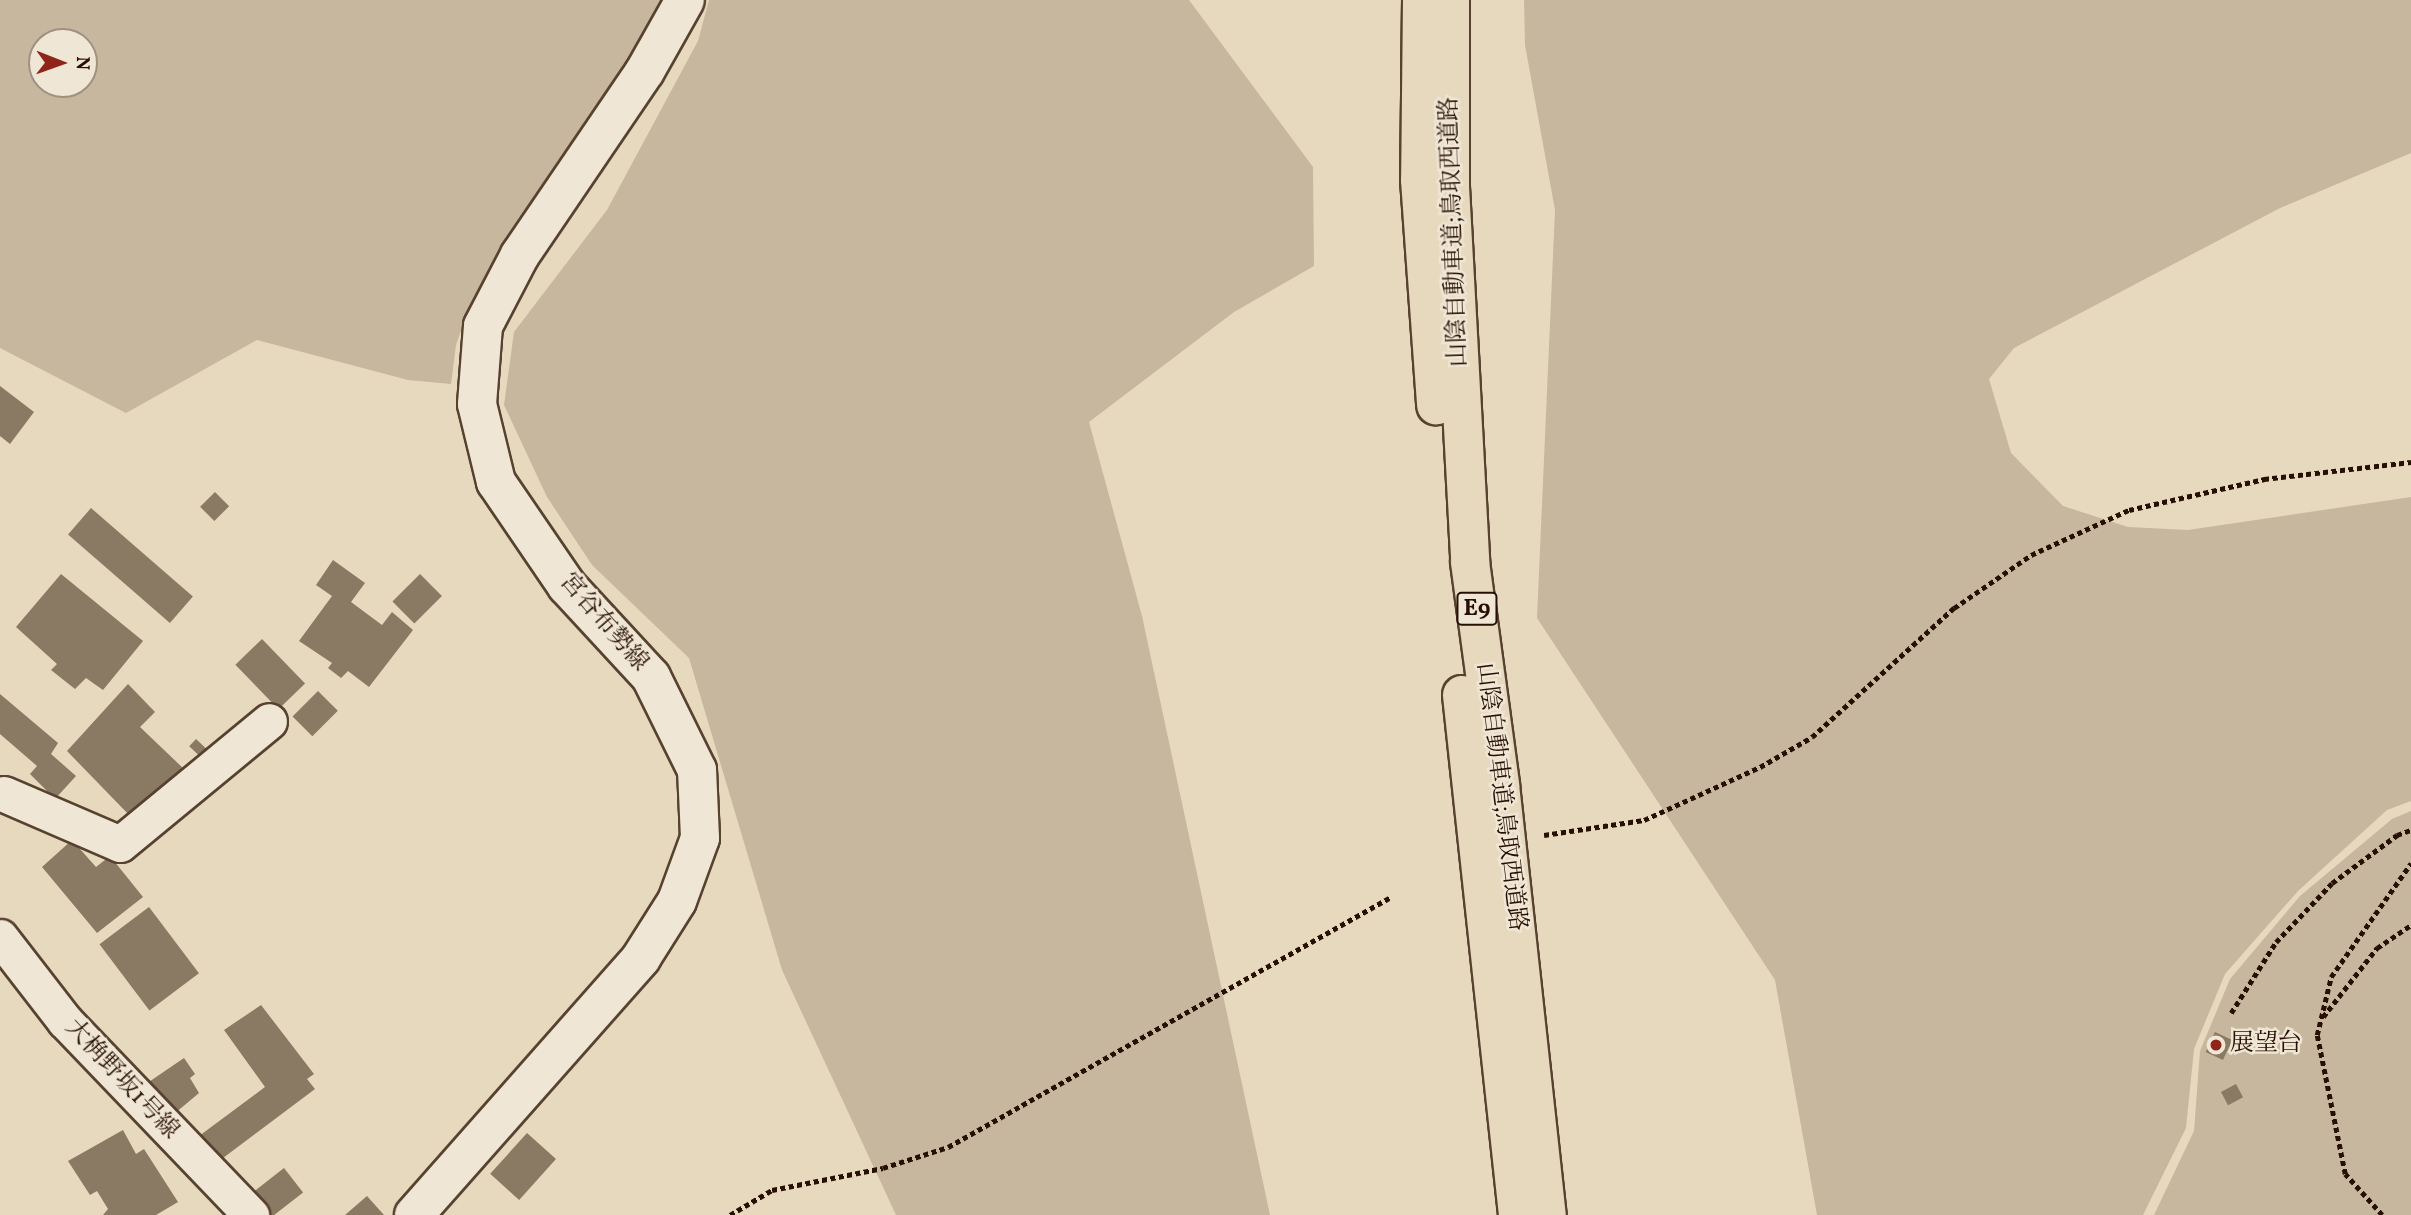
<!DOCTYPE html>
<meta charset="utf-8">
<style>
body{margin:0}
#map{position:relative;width:2411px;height:1215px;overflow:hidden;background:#e6d9be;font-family:Vollkorn,"Noto Serif JP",serif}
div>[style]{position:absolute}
.green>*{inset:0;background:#c6b79e}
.building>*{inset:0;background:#8a7963;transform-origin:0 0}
.path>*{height:4.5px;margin-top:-2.25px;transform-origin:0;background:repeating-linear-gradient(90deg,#271001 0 5px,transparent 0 8.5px)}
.roads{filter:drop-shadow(2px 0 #574230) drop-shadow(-2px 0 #574230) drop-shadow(0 2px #574230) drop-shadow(0 -2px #574230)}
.minor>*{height:35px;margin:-17.5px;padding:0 17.5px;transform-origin:17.5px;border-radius:17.5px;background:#efe6d5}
.tertiary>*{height:38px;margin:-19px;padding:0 19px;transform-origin:19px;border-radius:19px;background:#efe6d5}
.motorway>*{height:38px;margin:-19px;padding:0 19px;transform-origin:19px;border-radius:19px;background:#e6d9be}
.dots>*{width:19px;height:19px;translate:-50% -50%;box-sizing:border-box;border:4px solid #efe6d5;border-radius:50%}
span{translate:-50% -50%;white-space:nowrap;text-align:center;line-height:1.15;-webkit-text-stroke:5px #efe6d5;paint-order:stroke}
.shield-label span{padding:2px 5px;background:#efe6d5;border:2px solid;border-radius:5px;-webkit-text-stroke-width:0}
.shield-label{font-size:23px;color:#271001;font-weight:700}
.street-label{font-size:24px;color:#271001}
.poi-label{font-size:24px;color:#271001}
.left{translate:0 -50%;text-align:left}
.north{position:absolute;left:28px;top:28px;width:70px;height:70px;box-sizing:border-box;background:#efe6d5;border:2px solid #9f9080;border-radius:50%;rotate:91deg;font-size:19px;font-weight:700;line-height:28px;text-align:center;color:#271001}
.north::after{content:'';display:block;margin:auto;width:24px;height:32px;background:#8f2418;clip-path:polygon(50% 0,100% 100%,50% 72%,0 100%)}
</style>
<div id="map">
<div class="green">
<i style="clip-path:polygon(evenodd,0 0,661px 0,627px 61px,493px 262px,469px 307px,456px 345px,451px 384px,408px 380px,257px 340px,126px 413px,0 348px,0 0,42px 42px,84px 42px,84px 84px,42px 84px,42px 42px)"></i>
<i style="clip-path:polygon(709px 0,1189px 0,1313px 167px,1314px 266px,1234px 312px,1089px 422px,1142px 616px,1270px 1215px,896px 1215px,782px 970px,689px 658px,592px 565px,547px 497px,504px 405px,514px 332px,607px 210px,698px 41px)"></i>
<i style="clip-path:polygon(1524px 0,2411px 0,2411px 153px,2280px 208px,2014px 348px,1989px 379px,2011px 453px,2063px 506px,2128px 527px,2188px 530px,2411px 497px,2411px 801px,2387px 810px,2298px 891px,2225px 974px,2194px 1049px,2186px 1128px,2143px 1215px,1817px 1215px,1775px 980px,1537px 618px,1555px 210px,1525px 45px)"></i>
<i style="clip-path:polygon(2411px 811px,2411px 1215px,2154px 1215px,2194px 1131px,2200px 1051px,2230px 979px,2300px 896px,2392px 819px)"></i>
</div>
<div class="building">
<i style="clip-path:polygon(0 386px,34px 412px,10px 444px,0 436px)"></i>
<i style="left:215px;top:492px;width:20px;height:21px;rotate:45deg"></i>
<i style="left:91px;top:508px;width:135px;height:35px;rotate:41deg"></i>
<i style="clip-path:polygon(333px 560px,365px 583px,351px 602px,382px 625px,392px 612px,413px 630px,369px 687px,348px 671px,341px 678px,328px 668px,332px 663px,299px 641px,332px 596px,316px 585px)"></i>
<i style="clip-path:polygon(61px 574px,143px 641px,103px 690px,86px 678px,75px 689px,51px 670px,57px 664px,16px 627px)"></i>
<i style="left:420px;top:574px;width:31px;height:39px;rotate:45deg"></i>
<i style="left:262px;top:639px;width:62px;height:37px;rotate:46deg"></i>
<i style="clip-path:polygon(128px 684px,155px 712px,140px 727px,185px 770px,132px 818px,67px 751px)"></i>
<i style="left:318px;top:691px;width:28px;height:36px;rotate:45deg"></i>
<i style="clip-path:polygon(0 694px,58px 743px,51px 754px,76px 776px,55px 799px,30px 774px,37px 766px,0 734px)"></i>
<i style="left:196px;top:739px;width:16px;height:10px;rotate:43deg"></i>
<i style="clip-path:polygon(72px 840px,96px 867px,110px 856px,143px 897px,97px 933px,42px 867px)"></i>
<i style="left:149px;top:907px;width:83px;height:62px;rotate:53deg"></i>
<i style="clip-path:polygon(261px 1005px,314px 1074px,307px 1079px,315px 1089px,215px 1164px,195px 1139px,265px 1087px,224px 1030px)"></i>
<i style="left:2215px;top:1032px;width:19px;height:22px;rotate:25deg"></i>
<i style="clip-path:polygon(184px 1058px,195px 1074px,190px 1078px,199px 1093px,168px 1119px,140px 1088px)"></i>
<i style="left:2236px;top:1084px;width:15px;height:17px;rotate:62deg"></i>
<i style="clip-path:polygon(123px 1130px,136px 1154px,144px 1149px,178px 1202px,156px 1215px,103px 1215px,108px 1209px,97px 1191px,90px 1195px,68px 1161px)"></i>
<i style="left:527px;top:1133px;width:39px;height:55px;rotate:42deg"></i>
<i style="left:284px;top:1168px;width:31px;height:41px;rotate:52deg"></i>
<i style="clip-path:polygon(367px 1196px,384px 1215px,345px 1215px)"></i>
</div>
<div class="path">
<i style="left:1544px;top:835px;width:101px;rotate:-8.5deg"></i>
<i style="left:1644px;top:820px;width:128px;rotate:-24.6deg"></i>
<i style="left:1760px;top:767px;width:60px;rotate:-30deg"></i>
<i style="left:1812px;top:737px;width:192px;rotate:-42.3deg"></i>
<i style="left:1954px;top:608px;width:93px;rotate:-34.5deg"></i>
<i style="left:2031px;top:555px;width:108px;rotate:-24.7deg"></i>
<i style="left:2129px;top:510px;width:139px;rotate:-12.9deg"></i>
<i style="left:2264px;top:479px;width:148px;rotate:-6.6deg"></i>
<i style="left:2231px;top:1013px;width:84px;rotate:-57.6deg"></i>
<i style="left:2276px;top:942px;width:81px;rotate:-46.5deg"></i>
<i style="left:2332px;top:883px;width:81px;rotate:-36.4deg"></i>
<i style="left:2397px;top:835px;width:15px;rotate:-20deg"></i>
<i style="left:2323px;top:1017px;width:88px;rotate:-52deg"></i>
<i style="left:2377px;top:948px;width:41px;rotate:-34.1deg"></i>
<i style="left:730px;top:1215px;width:49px;rotate:-30.8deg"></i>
<i style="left:772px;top:1190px;width:113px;rotate:-11.2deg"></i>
<i style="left:883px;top:1168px;width:68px;rotate:-17.9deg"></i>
<i style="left:948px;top:1147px;width:509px;rotate:-29.44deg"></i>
<i style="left:2382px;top:1215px;width:55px;rotate:-132.1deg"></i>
<i style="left:2345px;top:1174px;width:142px;rotate:-101.4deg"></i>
<i style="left:2317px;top:1035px;width:60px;rotate:-76.4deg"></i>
<i style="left:2331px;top:977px;width:139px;rotate:-54.9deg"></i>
</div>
<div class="roads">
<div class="minor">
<i style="left:4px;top:794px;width:126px;rotate:23.3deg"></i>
<i style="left:120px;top:844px;width:193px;rotate:-39.5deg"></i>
<i style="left:0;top:937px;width:106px;rotate:52.3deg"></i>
<i style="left:65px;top:1021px;width:269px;rotate:46.2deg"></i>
</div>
<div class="tertiary">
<i style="left:414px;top:1215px;width:343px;rotate:-48.5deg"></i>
<i style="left:641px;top:958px;width:67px;rotate:-57.7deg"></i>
<i style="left:677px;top:901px;width:67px;rotate:-69.9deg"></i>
<i style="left:700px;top:838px;width:68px;rotate:-92.5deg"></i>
<i style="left:697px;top:770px;width:104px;rotate:-116.3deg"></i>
<i style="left:651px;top:677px;width:124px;rotate:-132.7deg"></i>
<i style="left:567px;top:586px;width:126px;rotate:-124.3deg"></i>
<i style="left:496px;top:482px;width:80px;rotate:-103.7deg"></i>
<i style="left:477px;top:404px;width:78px;rotate:-85.6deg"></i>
<i style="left:483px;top:326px;width:80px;rotate:-62.5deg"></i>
<i style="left:520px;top:255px;width:222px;rotate:-55.8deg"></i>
<i style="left:645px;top:71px;width:81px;rotate:-60.6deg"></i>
</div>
<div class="motorway">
<i style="left:1422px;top:0;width:180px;rotate:90.6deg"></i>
<i style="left:1420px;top:180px;width:226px;rotate:85.9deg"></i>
<i style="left:1450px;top:0;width:187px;rotate:90deg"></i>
<i style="left:1450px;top:187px;width:376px;rotate:86.9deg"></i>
<i style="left:1470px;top:562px;width:225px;rotate:82.3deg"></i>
<i style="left:1500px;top:785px;width:433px;rotate:83.8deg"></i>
<i style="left:1462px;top:695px;width:523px;rotate:83.85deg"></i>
</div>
</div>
<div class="dots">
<i style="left:2216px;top:1045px;background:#8f2418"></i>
</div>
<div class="shield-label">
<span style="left:1477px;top:609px">E9</span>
</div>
<div class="street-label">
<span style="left:1455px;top:232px;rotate:-92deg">山陰自動車道;鳥取西道路</span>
<span style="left:603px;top:623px;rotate:49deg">宮谷布勢線</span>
<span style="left:1500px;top:797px;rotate:83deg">山陰自動車道;鳥取西道路</span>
<span style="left:121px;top:1080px;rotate:47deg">大桷野坂1号線</span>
</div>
<div class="poi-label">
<span class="left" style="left:2230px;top:1045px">展望台</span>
</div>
<div class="north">N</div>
</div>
